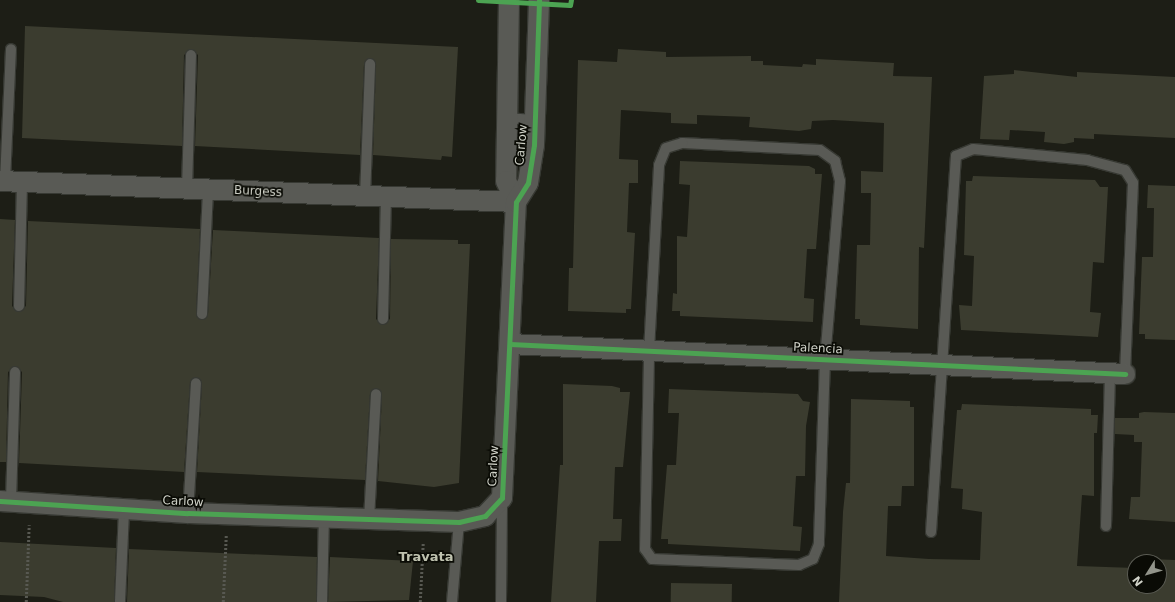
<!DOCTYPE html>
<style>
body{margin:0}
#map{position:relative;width:1175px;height:602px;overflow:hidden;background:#1d1e16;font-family:"DejaVu Sans",sans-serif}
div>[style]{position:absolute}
.building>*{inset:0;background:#3b3c2f;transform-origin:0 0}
.path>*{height:2.5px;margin-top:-1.25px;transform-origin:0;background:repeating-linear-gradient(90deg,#585952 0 2px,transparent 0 4px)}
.roads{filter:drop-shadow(1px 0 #373933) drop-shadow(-1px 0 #373933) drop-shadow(0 1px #373933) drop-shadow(0 -1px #373933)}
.lane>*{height:10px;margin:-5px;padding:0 5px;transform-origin:5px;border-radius:5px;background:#595a55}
.street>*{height:20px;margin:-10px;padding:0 10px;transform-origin:10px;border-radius:10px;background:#595a55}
.cycleway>*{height:5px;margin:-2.5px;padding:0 2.5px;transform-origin:2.5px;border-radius:2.5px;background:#4ca352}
span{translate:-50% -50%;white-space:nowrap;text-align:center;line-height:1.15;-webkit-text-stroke:3.5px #0a0b05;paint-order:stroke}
.street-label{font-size:12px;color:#d1d3c9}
.neighbourhood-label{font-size:13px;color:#bec1ae;font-weight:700}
.north{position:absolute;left:1127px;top:554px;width:40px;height:40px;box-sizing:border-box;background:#0a0b05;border:1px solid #5a5b53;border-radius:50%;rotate:233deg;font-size:11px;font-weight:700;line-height:16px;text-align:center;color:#d1d3c9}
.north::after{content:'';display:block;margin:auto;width:14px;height:18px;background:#92948a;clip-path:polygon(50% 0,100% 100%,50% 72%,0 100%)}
</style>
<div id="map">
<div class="building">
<i style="clip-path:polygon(25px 26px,458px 47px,452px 157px,442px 156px,441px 160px,373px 155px,376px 64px,371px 58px,364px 64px,360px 155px,195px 146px,198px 55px,192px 49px,184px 55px,182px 146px,22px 138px)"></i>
<i style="clip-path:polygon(618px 49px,666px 52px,666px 57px,751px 56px,751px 61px,763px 61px,763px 65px,802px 67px,803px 64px,816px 65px,816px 59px,894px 63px,893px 76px,932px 77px,924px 248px,919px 247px,918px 329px,860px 325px,860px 319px,855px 319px,857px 245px,870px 245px,871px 193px,861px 193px,861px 171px,883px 172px,884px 123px,833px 120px,812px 121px,811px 129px,799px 131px,749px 127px,750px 117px,697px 115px,697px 124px,671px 123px,671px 113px,621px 110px,619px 159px,638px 160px,638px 183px,629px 183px,627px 232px,635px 233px,631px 309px,626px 309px,626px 313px,568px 311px,569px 268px,573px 268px,578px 60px,617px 62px)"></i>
<i style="clip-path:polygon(1014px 70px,1077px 77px,1077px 72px,1175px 77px,1175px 138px,1094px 134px,1094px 139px,1074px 138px,1074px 142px,1064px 144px,1044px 142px,1045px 132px,1010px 130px,1009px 140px,980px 139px,984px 76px,1014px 74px)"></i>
<i style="clip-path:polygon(680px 161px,809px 166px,815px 169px,815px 174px,822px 174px,816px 249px,807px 249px,804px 298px,814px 299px,813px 322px,680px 316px,680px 311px,672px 311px,673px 293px,677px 294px,677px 236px,687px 237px,690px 185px,679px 184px)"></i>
<i style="clip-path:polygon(973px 176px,1095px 180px,1100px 187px,1108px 187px,1104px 263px,1093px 262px,1090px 312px,1101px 313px,1098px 337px,961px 330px,959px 305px,972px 306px,974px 256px,964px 255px,966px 181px,972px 181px)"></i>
<i style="clip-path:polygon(1148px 185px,1175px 186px,1175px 340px,1145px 339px,1145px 334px,1139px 334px,1142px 257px,1153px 257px,1154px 208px,1147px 208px)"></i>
<i style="clip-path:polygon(0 219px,15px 220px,12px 306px,18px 312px,26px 306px,28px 221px,200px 229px,196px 314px,201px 320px,208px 314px,213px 230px,379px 238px,376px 319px,382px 325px,390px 319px,391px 239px,458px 240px,458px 244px,470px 244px,459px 483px,434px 487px,378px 481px,382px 394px,376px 388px,370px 394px,365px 480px,197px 472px,202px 383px,196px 377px,190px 383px,184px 472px,19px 463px,22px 372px,16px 366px,8px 372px,6px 462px,0 462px)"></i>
<i style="clip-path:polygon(563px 384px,612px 386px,620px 388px,620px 392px,630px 392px,623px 467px,615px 467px,613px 519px,622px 519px,621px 541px,599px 541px,596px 602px,551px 602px,560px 465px,563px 465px)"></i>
<i style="clip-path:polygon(669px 389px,798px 394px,803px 401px,810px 402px,806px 426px,805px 476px,796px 476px,793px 526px,802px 527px,800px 551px,668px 544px,668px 539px,661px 539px,667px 465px,676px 465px,679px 413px,668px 413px)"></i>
<i style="clip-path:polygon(851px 399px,910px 401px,910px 407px,914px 407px,914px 486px,902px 486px,901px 506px,888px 506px,886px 556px,929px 559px,980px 560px,982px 512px,962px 509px,963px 489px,951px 488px,957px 410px,961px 410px,962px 404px,1091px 409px,1091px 415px,1098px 415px,1097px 433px,1094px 433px,1094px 496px,1082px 495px,1077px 566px,1135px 568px,1135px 586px,1159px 586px,1159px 562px,1150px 562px,1151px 559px,1175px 560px,1175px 602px,839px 602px,843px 512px,846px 483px,850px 483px)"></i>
<i style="clip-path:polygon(1144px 412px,1175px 413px,1175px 522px,1129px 519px,1131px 497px,1140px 497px,1142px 442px,1134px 442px,1134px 435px,1115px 434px,1115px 418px,1139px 418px,1139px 413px)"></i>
<i style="clip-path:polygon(0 542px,116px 548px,114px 602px,63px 602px,44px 597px,0 595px)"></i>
<i style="clip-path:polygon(129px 549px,317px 557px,316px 602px,127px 602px)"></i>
<i style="clip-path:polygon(330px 557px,413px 561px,409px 600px,328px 602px)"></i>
<i style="left:671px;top:583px;width:61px;height:19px;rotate:1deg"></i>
</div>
<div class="path">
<i style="left:26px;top:602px;width:77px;rotate:-87.8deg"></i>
<i style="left:223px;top:602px;width:67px;rotate:-87.4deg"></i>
<i style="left:420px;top:602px;width:59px;rotate:-87.1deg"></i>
</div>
<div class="roads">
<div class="lane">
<i style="left:506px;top:118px;width:28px;rotate:4deg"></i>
<i style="left:682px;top:143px;width:138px;rotate:2.9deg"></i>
<i style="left:820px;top:150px;width:19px;rotate:36deg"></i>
<i style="left:835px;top:161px;width:21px;rotate:76deg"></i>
<i style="left:840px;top:181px;width:179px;rotate:94.8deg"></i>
<i style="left:825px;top:359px;width:185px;rotate:91.9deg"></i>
<i style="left:819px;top:544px;width:16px;rotate:112deg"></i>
<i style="left:813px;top:559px;width:15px;rotate:157deg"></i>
<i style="left:799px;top:565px;width:147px;rotate:-177.7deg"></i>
<i style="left:652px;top:559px;width:12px;rotate:-125deg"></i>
<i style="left:645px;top:549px;width:198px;rotate:-88.8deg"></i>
<i style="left:649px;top:351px;width:186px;rotate:-86.9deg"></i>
<i style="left:659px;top:165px;width:18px;rotate:-68deg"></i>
<i style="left:666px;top:148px;width:17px;rotate:-17deg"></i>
<i style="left:5px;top:181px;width:132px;rotate:-87.4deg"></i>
<i style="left:187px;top:189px;width:134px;rotate:-88.3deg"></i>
<i style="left:365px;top:197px;width:133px;rotate:-87.8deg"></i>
<i style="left:19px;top:306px;width:124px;rotate:-88.6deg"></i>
<i style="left:202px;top:314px;width:124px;rotate:-87.2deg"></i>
<i style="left:383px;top:319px;width:121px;rotate:-88.6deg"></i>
<i style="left:11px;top:501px;width:129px;rotate:-88.2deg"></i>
<i style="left:188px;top:513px;width:130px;rotate:-86.5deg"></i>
<i style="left:369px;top:519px;width:125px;rotate:-86.8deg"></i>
<i style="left:1106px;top:526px;width:153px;rotate:-88.5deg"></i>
<i style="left:931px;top:532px;width:377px;rotate:-86.2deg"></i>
<i style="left:956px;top:156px;width:18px;rotate:-22deg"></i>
<i style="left:973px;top:149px;width:115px;rotate:5.5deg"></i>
<i style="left:1087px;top:160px;width:39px;rotate:15deg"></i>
<i style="left:1125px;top:170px;width:15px;rotate:58deg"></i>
<i style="left:1133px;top:183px;width:191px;rotate:92.4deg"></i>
<i style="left:120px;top:602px;width:93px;rotate:-87.5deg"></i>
<i style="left:322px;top:602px;width:85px;rotate:-88.7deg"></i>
<i style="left:452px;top:602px;width:80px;rotate:-85deg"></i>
<i style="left:501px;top:602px;width:102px;rotate:-89.4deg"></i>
</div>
<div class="street">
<i style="left:509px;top:0;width:181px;rotate:90.9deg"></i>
<i style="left:506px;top:181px;width:23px;rotate:65deg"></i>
<i style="left:0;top:181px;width:516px;rotate:2.33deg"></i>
<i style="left:510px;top:344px;width:616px;rotate:2.79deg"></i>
<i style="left:0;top:501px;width:188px;rotate:3.7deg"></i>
<i style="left:188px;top:513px;width:271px;rotate:1.9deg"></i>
<i style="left:459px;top:522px;width:27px;rotate:-13deg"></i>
<i style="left:485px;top:516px;width:25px;rotate:-47deg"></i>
<i style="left:502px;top:498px;width:296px;rotate:-87.3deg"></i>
<i style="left:516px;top:202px;width:22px;rotate:-58deg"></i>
<i style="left:528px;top:183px;width:38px;rotate:-81deg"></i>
<i style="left:534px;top:145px;width:145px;rotate:-88deg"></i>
</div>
</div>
<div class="cycleway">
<i style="left:478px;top:0;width:92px;rotate:3.1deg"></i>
<i style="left:570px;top:5px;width:5px;rotate:-79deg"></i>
<i style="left:510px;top:344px;width:616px;rotate:2.79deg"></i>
<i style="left:0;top:501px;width:188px;rotate:3.7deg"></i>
<i style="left:188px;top:513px;width:271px;rotate:1.9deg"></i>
<i style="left:459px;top:522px;width:27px;rotate:-13deg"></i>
<i style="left:485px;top:516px;width:25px;rotate:-47deg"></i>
<i style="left:502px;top:498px;width:296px;rotate:-87.3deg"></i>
<i style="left:516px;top:202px;width:22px;rotate:-58deg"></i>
<i style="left:528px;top:183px;width:38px;rotate:-81deg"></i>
<i style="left:534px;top:145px;width:145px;rotate:-88deg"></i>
</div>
<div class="street-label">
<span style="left:522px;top:145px;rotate:-85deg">Carlow</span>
<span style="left:258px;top:192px;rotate:3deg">Burgess</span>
<span style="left:818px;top:349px;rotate:3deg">Palencia</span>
<span style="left:494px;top:466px;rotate:-87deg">Carlow</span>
<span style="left:183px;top:502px;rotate:3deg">Carlow</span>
</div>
<div class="neighbourhood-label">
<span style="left:426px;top:557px">Travata</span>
</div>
<div class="north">N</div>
</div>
